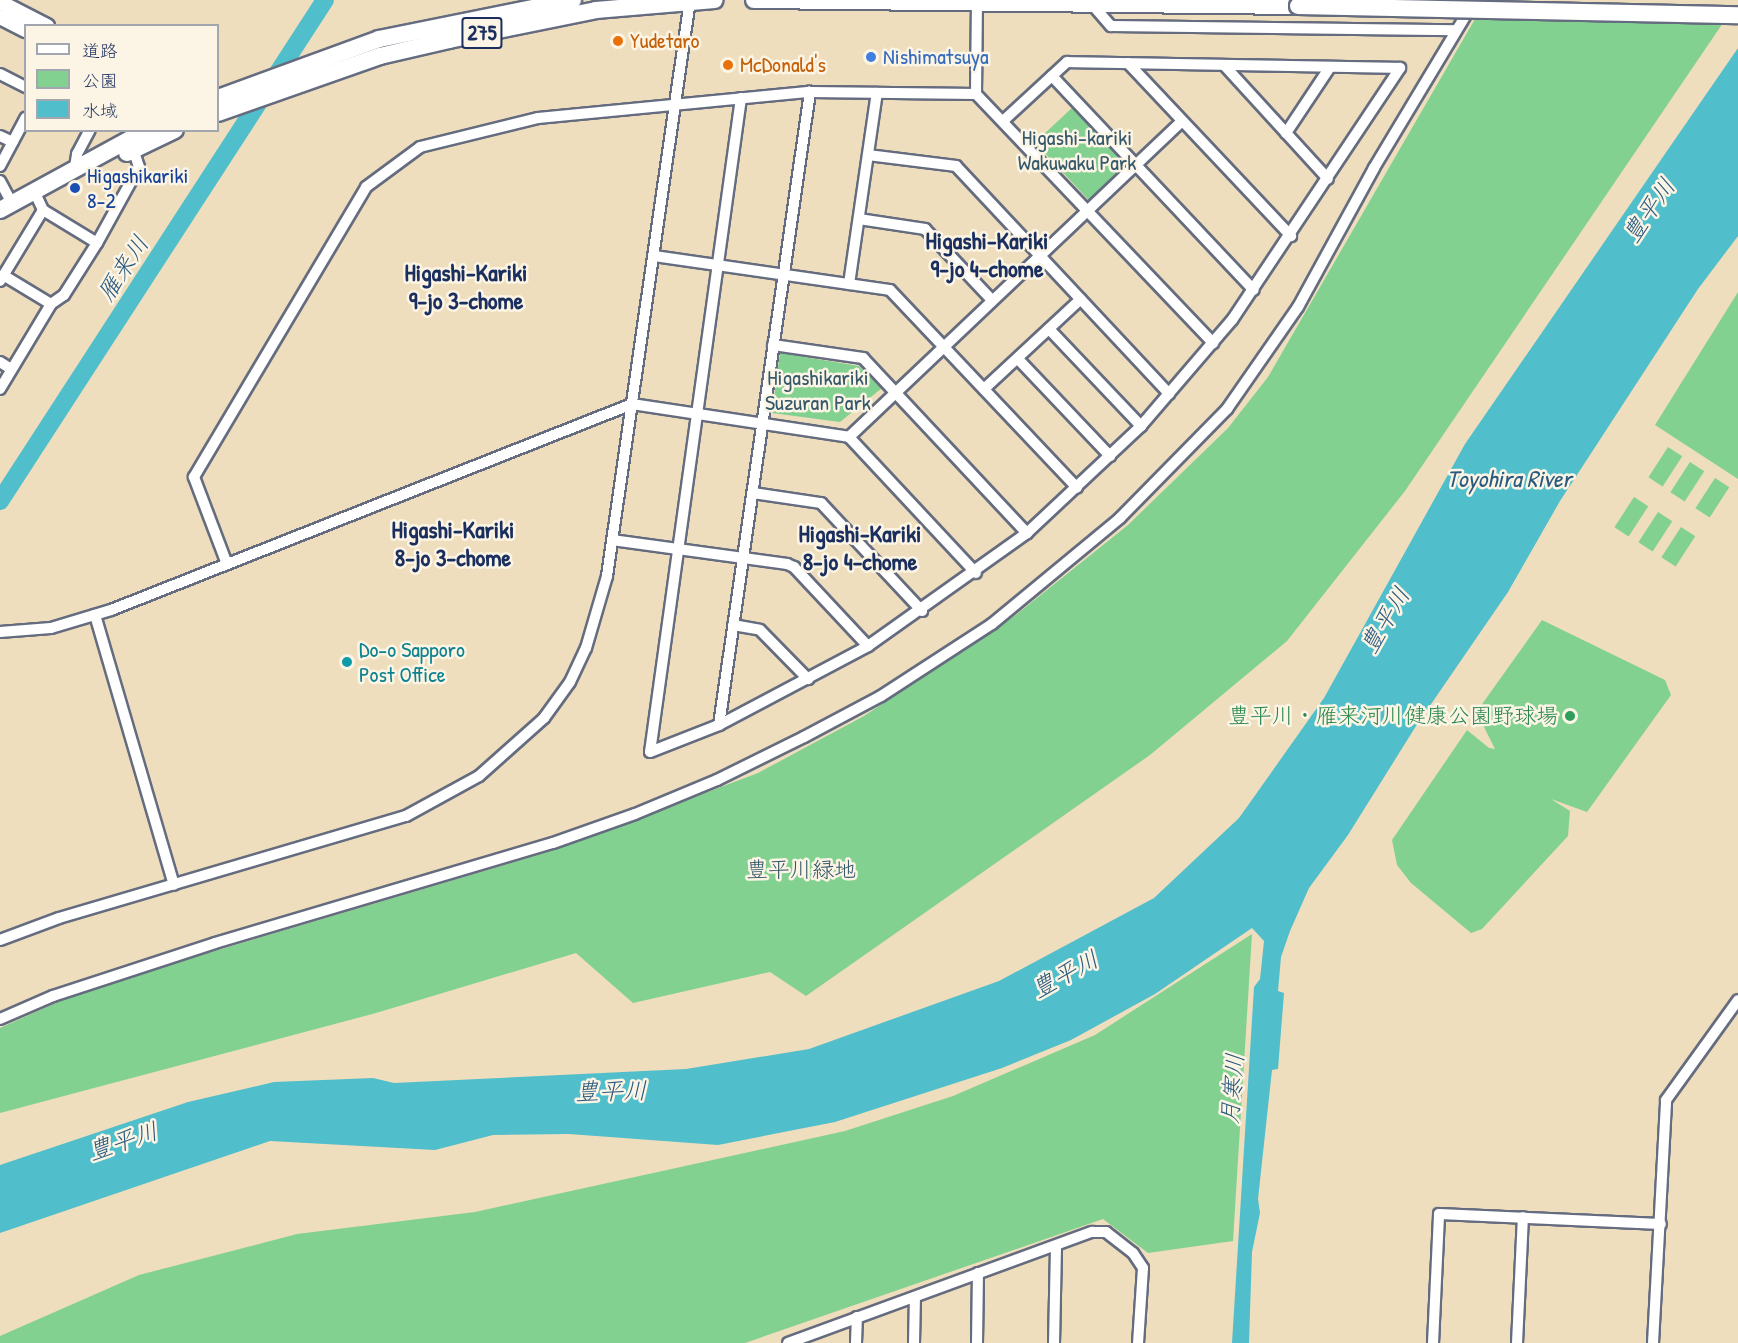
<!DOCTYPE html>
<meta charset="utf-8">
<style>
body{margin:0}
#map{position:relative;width:1738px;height:1343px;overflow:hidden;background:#eedebd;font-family:"Patrick Hand","Klee One",sans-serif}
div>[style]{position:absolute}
.green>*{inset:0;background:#83d191;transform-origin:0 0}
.water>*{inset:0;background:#51becb}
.river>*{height:18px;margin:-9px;padding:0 9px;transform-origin:9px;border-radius:9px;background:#51becb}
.roads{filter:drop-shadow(2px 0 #656c7f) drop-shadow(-2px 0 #656c7f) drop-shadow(0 2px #656c7f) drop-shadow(0 -2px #656c7f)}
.minor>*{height:10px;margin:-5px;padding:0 5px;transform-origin:5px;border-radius:5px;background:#fff}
.major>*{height:14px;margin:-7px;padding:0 7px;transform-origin:7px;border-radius:7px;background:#fff}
.highway>*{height:16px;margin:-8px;padding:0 8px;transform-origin:8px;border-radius:8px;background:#fff}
.bridges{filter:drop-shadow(2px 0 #656c7f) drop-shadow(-2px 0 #656c7f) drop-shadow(0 2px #656c7f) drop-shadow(0 -2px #656c7f)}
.highway-bridge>*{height:16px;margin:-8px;padding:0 8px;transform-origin:8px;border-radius:8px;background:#fff}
.dots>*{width:16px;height:16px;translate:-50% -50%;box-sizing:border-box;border:3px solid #fcf5e5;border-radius:50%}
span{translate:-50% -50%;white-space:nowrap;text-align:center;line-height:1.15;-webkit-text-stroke:5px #fcf5e5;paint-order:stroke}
.shield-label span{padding:2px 4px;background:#fcf5e5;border:2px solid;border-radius:4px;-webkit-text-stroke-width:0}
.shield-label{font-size:21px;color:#1b2f5e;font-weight:700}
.food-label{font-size:22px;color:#c56008}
.left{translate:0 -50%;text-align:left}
.shop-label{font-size:22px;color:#366cbe}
.park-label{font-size:22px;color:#35586b}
.transit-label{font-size:22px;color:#164399}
.culture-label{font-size:22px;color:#0d838f}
.leisure-label{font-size:22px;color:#27864d}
.right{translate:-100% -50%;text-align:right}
.water-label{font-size:24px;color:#2b5a7f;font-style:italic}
.neighbourhood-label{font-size:24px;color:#1b2f5e;font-weight:700}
.legend{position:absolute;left:24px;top:24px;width:195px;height:108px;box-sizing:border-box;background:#fcf5e5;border:2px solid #a2a6af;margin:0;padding:8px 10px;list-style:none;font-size:18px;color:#1b2f5e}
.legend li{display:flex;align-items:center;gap:12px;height:30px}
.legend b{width:30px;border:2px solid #a2a6af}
</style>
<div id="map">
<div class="green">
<i style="clip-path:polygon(1475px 19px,1725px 20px,1405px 491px,1287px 641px,1150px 755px,806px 996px,770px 972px,633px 1003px,576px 953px,376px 1013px,0 1113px,0 1028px,87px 989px,551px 851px,758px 773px,864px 716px,1017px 614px,1128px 525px,1228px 428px,1268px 377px)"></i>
<i style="left:1073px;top:107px;width:80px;height:52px;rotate:47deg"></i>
<i style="clip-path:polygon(1738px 292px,1738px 479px,1655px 425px)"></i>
<i style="clip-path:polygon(780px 353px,859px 366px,882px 388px,840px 422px,772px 413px)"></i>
<i style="left:1668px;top:447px;width:17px;height:36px;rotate:33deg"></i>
<i style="left:1690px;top:462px;width:17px;height:36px;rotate:33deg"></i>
<i style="left:1715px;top:478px;width:17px;height:36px;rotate:33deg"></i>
<i style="left:1634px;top:497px;width:17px;height:36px;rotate:33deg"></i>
<i style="left:1658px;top:512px;width:17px;height:36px;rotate:33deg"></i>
<i style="left:1681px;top:527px;width:17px;height:36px;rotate:33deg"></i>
<i style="clip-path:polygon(1542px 620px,1665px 680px,1671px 695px,1587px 812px,1551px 799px,1570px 811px,1568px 836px,1482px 929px,1471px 933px,1411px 883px,1397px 865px,1392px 840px,1467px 730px,1489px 748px,1495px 749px,1483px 725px,1480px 707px)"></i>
<i style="clip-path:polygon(1252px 934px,1233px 1241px,1148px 1253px,1103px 1219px,745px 1343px,0 1343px,0 1336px,139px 1275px,297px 1234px,475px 1212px,845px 1131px,953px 1096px,1095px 1035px)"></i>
</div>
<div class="water">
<i style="clip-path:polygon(1738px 48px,1738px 236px,1698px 289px,1560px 501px,1508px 592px,1416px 726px,1348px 835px,1309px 888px,1290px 931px,1281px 957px,1278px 991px,1284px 993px,1278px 1069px,1272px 1070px,1258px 1199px,1260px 1213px,1252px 1252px,1249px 1343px,1232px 1343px,1254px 987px,1260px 979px,1264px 941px,1252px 928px,1155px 994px,1071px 1040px,1002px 1068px,835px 1122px,718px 1145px,569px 1134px,493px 1135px,435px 1150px,270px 1141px,0 1233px,0 1165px,188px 1102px,274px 1082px,373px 1078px,394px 1083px,686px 1069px,809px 1049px,999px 981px,1154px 898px,1239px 818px,1324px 698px,1465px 444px)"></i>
</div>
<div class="river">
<i style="left:0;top:501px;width:597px;rotate:-57.03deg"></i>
</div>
<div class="roads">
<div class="minor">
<i style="left:1090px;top:2px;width:32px;rotate:49deg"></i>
<i style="left:1111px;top:26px;width:345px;rotate:0.7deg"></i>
<i style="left:1128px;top:63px;width:238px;rotate:46.7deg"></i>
<i style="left:1224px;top:65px;width:154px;rotate:47.6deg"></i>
<i style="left:0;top:74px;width:29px;rotate:27deg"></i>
<i style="left:1052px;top:76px;width:294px;rotate:46.7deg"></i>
<i style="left:976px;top:94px;width:92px;rotate:-89.4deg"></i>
<i style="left:741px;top:98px;width:660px;rotate:97.92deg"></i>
<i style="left:650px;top:752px;width:74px;rotate:-21.4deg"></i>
<i style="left:719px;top:725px;width:169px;rotate:-27.9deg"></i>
<i style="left:868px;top:646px;width:195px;rotate:-35.4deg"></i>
<i style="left:1027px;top:533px;width:156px;rotate:-43.2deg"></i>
<i style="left:1141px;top:426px;width:140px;rotate:-49.4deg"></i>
<i style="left:1232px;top:320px;width:303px;rotate:-56.3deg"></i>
<i style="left:1400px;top:68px;width:333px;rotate:-179deg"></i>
<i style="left:1067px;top:62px;width:87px;rotate:137.3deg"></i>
<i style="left:1286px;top:133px;width:79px;rotate:-56.3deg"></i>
<i style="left:0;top:136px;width:14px;rotate:25deg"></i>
<i style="left:868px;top:155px;width:89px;rotate:7.1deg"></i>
<i style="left:956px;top:166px;width:312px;rotate:46.9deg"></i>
<i style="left:0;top:166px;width:55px;rotate:-62deg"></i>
<i style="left:75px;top:167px;width:13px;rotate:-81deg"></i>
<i style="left:77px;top:154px;width:27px;rotate:-62deg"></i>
<i style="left:0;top:181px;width:26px;rotate:62deg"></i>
<i style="left:43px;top:210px;width:63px;rotate:31.4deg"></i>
<i style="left:859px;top:219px;width:67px;rotate:8.6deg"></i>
<i style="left:925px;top:229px;width:98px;rotate:46.7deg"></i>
<i style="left:654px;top:256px;width:238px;rotate:8.2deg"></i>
<i style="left:890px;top:290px;width:272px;rotate:46.6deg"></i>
<i style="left:3px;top:275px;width:56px;rotate:31.1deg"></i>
<i style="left:0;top:281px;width:83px;rotate:-58.8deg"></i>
<i style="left:43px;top:210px;width:19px;rotate:-115deg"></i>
<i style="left:849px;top:284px;width:193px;rotate:-81.7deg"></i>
<i style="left:1049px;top:329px;width:134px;rotate:46.5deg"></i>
<i style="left:773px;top:345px;width:91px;rotate:8.2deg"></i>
<i style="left:863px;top:358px;width:240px;rotate:46.9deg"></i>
<i style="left:1018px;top:359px;width:134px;rotate:46.5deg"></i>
<i style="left:0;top:362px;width:13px;rotate:32deg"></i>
<i style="left:0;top:389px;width:99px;rotate:-59deg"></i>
<i style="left:51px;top:304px;width:16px;rotate:-35deg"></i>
<i style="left:64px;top:295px;width:62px;rotate:-57.6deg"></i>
<i style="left:97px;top:243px;width:87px;rotate:-61.1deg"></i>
<i style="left:139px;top:167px;width:19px;rotate:-108deg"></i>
<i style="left:984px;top:389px;width:132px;rotate:-42.9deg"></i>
<i style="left:849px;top:437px;width:459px;rotate:-43.5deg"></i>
<i style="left:753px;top:493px;width:69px;rotate:8.4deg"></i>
<i style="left:821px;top:503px;width:148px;rotate:46.9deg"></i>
<i style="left:612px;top:540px;width:177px;rotate:7.8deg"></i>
<i style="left:787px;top:564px;width:8px;rotate:23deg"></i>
<i style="left:794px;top:567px;width:108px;rotate:46.9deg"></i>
<i style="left:227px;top:564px;width:93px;rotate:-110.8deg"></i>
<i style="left:194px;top:477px;width:337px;rotate:-59.3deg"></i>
<i style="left:366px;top:187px;width:67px;rotate:-36.5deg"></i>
<i style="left:420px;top:147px;width:122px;rotate:-13.8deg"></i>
<i style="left:538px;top:118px;width:273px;rotate:-5.5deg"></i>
<i style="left:810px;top:92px;width:166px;rotate:0.7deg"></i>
<i style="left:976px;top:94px;width:344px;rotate:46.4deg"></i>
<i style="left:95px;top:615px;width:281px;rotate:73.7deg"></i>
<i style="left:733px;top:625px;width:27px;rotate:10deg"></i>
<i style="left:760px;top:630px;width:69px;rotate:45.6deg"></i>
<i style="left:0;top:632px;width:51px;rotate:-4.5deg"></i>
<i style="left:51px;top:628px;width:63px;rotate:-16.7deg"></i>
<i style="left:111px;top:610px;width:560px;rotate:-21.57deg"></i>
<i style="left:632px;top:404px;width:219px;rotate:8.6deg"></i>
<i style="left:849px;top:437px;width:186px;rotate:47deg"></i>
<i style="left:719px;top:725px;width:640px;rotate:-81.82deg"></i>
<i style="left:0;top:940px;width:63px;rotate:-20.4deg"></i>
<i style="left:59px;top:918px;width:362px;rotate:-16.4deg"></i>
<i style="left:406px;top:816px;width:83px;rotate:-28.7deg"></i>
<i style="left:479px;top:776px;width:87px;rotate:-41.7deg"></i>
<i style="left:544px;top:718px;width:44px;rotate:-54.2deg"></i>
<i style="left:570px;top:682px;width:38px;rotate:-65deg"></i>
<i style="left:586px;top:648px;width:75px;rotate:-73.7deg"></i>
<i style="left:607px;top:576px;width:582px;rotate:-81.8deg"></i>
<i style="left:0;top:1019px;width:58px;rotate:-23.5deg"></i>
<i style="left:53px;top:996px;width:170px;rotate:-18.1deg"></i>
<i style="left:215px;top:943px;width:352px;rotate:-16.5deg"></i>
<i style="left:553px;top:843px;width:87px;rotate:-19.5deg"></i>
<i style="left:635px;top:814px;width:89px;rotate:-22.5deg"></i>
<i style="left:717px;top:780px;width:97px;rotate:-26.3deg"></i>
<i style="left:804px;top:737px;width:87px;rotate:-28deg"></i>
<i style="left:881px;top:696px;width:132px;rotate:-33deg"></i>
<i style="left:992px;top:624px;width:166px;rotate:-39.6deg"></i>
<i style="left:1120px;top:518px;width:153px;rotate:-45.5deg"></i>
<i style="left:1227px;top:409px;width:124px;rotate:-55.2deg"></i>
<i style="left:1298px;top:307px;width:158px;rotate:-61.3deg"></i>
<i style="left:1374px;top:168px;width:196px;rotate:-59deg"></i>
<i style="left:788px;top:1343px;width:324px;rotate:-20.1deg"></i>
<i style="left:1092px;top:1232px;width:14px"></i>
<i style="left:1106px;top:1232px;width:34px;rotate:38deg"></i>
<i style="left:1133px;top:1253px;width:18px;rotate:56deg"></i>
<i style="left:1143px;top:1268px;width:75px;rotate:93.8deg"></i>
<i style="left:856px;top:1343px;width:26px;rotate:-88deg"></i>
<i style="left:914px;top:1343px;width:46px;rotate:-88.8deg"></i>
<i style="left:977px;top:1343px;width:70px;rotate:-89.2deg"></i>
<i style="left:1054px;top:1343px;width:97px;rotate:-88.8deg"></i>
<i style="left:1433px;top:1343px;width:129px;rotate:-87.3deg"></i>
<i style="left:1439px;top:1214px;width:222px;rotate:2.6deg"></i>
<i style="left:1517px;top:1343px;width:126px;rotate:-87.3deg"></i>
<i style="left:1653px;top:1343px;width:243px;rotate:-86.9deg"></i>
<i style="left:1666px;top:1100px;width:123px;rotate:-54.2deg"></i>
</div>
<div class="major">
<i style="left:0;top:2px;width:53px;rotate:27.1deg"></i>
<i style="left:0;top:17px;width:29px;rotate:27deg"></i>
</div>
<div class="highway">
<i style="left:754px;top:0;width:544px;rotate:0.63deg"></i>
<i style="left:218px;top:98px;width:171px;rotate:-20.1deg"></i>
<i style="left:379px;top:39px;width:198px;rotate:-11.4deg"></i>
<i style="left:218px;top:113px;width:172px;rotate:-19.4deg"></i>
<i style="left:380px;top:56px;width:71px;rotate:-13.1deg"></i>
<i style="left:449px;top:40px;width:150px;rotate:-11.5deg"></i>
<i style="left:596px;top:10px;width:119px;rotate:-4.8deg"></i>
<i style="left:127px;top:153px;width:53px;rotate:-25.6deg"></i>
<i style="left:0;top:210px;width:167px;rotate:-28.6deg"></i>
</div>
</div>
<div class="bridges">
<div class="highway-bridge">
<i style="left:1298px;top:6px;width:440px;rotate:1.2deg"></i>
</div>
</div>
<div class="dots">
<i style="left:618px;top:41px;background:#e8710a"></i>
<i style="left:871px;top:57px;background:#3f7fe0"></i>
<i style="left:728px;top:65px;background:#e8710a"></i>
<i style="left:75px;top:188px;background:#1a4fb4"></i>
<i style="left:347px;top:662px;background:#0f9aa8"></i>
<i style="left:1570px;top:716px;background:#2e9e5b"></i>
</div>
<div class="shield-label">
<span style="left:482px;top:33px">275</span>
</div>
<div class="food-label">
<span class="left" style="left:630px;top:41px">Yudetaro</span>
<span class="left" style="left:740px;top:65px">McDonald's</span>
</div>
<div class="shop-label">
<span class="left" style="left:883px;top:57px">Nishimatsuya</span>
</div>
<div class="park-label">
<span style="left:1077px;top:150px">Higashi-kariki<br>Wakuwaku Park</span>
<span style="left:818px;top:390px">Higashikariki<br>Suzuran Park</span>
<span style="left:801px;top:870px">豊平川緑地</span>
</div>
<div class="transit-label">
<span class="left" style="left:87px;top:188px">Higashikariki<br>8-2</span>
</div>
<div class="culture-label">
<span class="left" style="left:359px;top:662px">Do-o Sapporo<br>Post Office</span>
</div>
<div class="leisure-label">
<span class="right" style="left:1558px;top:716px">豊平川・雁来河川健康公園野球場</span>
</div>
<div class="water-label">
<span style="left:1649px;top:210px;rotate:-55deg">豊平川</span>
<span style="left:123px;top:268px;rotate:-57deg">雁来川</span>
<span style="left:1509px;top:479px">Toyohira River</span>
<span style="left:1385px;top:620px;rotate:-59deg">豊平川</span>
<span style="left:1065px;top:974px;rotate:-28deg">豊平川</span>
<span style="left:1232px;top:1089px;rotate:-85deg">月寒川</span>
<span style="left:611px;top:1091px;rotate:-1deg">豊平川</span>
<span style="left:123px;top:1141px;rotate:-18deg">豊平川</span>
</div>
<div class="neighbourhood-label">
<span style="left:987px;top:255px">Higashi-Kariki<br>9-jo 4-chome</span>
<span style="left:466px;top:287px">Higashi-Kariki<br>9-jo 3-chome</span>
<span style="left:453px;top:544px">Higashi-Kariki<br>8-jo 3-chome</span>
<span style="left:860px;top:548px">Higashi-Kariki<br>8-jo 4-chome</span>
</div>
<ul class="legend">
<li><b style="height:8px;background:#fff"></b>道路</li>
<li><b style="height:16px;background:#83d191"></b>公園</li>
<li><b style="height:16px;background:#51becb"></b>水域</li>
</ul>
</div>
